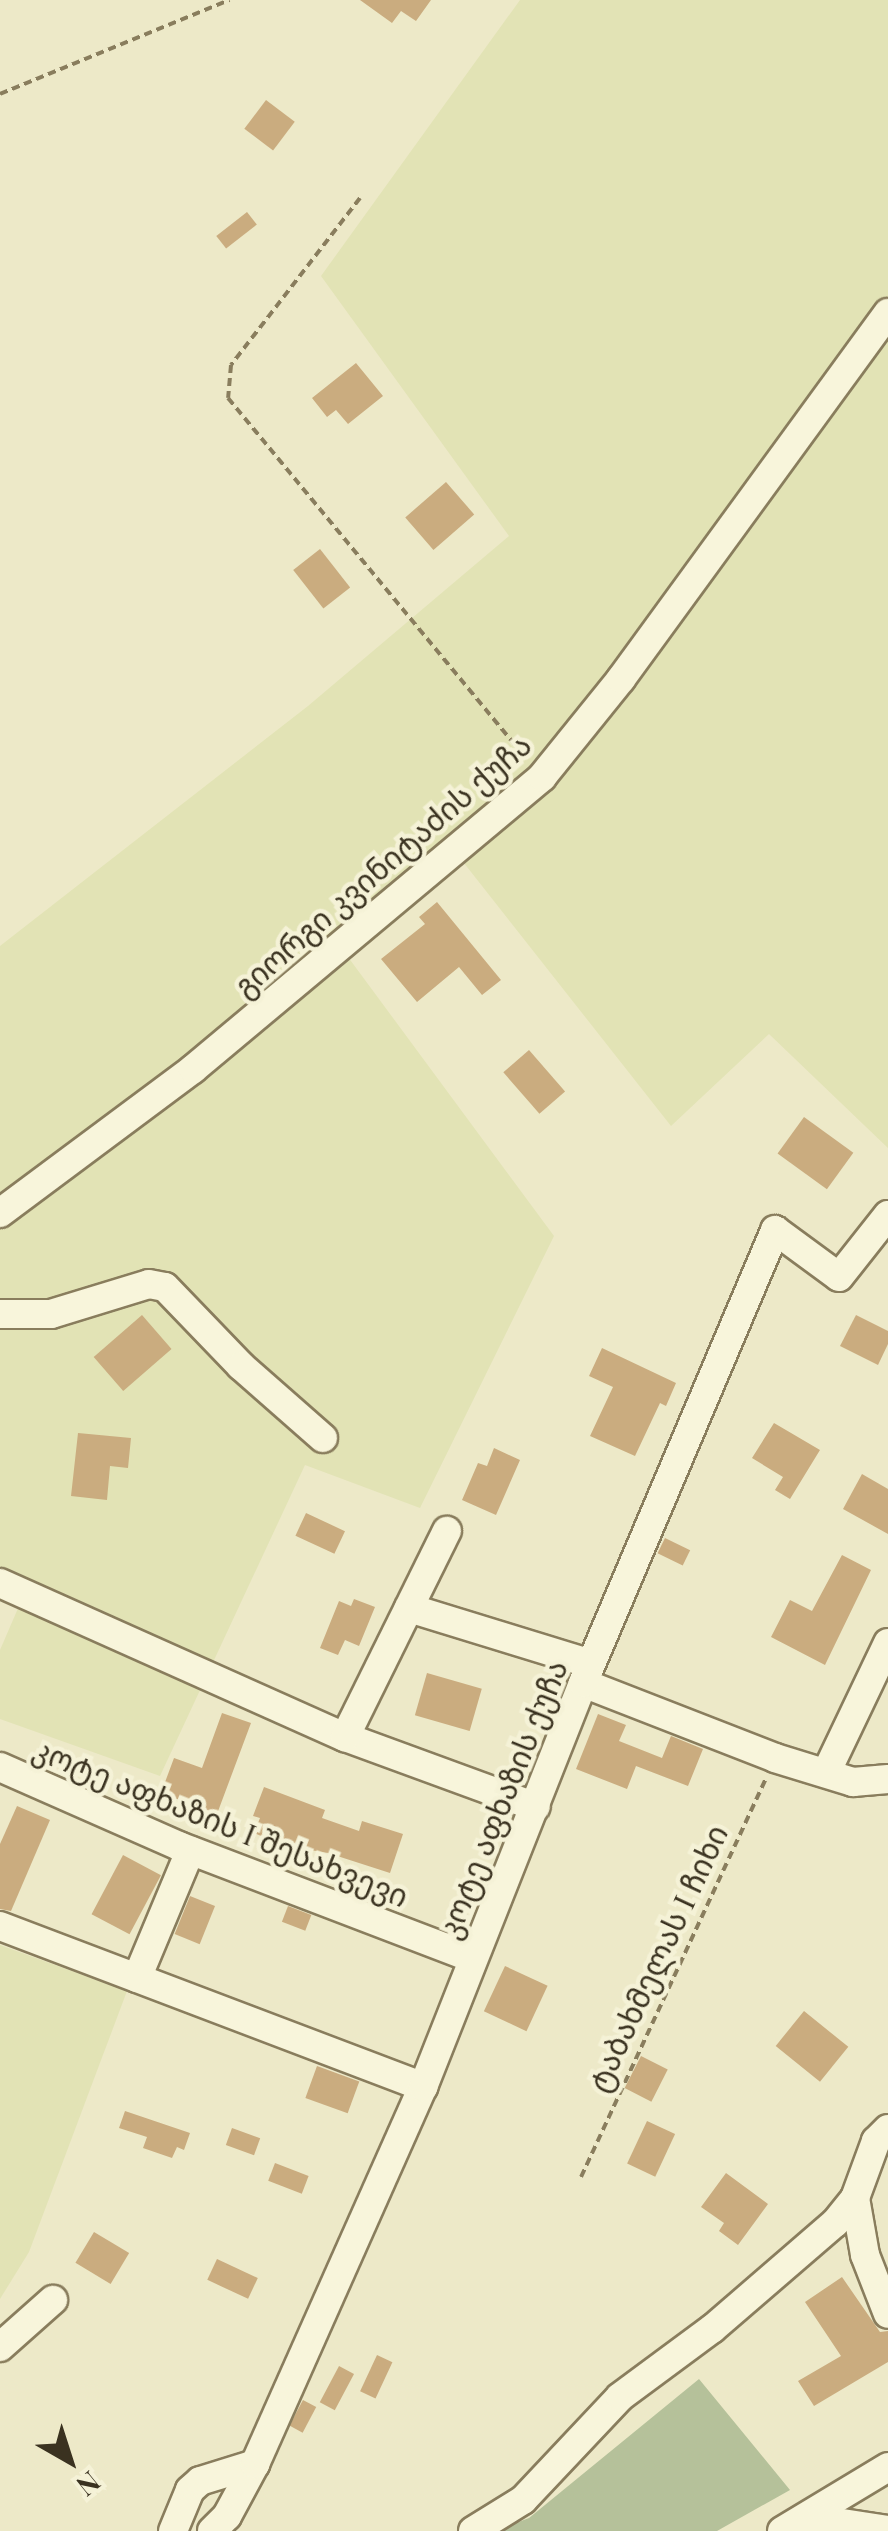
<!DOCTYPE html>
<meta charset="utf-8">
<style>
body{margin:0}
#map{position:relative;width:888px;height:2531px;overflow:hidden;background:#ede9c8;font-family:"Playfair Display","Noto Sans Georgian",serif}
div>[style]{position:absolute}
.farmland>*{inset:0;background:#e2e3b5}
.cemetery>*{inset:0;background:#b5c19a}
.building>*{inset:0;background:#caac7f;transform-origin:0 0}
.path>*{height:4px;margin-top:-2px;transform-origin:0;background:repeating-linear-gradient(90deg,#897d5d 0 8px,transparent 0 13px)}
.roads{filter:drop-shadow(2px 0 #897d5d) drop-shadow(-2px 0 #897d5d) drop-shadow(0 2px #897d5d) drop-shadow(0 -2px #897d5d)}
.minor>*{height:28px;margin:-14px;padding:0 14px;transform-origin:14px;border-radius:14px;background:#f8f5db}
span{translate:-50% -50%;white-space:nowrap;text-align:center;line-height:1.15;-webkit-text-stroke:9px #f5f2d7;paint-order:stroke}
.street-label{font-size:30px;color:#3a3220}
.north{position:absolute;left:20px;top:2411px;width:100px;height:100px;-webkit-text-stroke:8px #f5f2d7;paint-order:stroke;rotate:141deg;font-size:28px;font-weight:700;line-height:40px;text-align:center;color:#3a3220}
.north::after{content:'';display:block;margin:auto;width:35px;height:45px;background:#3a3220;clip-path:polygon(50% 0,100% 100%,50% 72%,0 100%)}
</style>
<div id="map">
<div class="farmland">
<i style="clip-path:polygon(520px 0,888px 0,888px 1148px,769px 1034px,671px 1126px,460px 858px,348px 957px,554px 1236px,420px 1508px,305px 1465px,160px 1776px,0 1719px,0 1650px,19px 1606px,0 1597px,0 946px,308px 706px,509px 536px,321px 276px)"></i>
<i style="clip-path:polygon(0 1945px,127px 1991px,29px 2252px,0 2299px)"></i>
</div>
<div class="cemetery">
<i style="clip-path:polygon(699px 2379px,790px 2490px,717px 2531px,495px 2531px,529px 2518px)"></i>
</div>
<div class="building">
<i style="clip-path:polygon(360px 0,431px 0,416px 21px,401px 11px,392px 23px)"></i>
<i style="left:266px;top:100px;width:36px;height:36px;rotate:37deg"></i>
<i style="left:247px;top:212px;width:16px;height:39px;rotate:52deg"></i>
<i style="clip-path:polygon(356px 363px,383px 396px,348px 424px,336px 410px,327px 417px,312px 398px)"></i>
<i style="left:446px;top:482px;width:43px;height:54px;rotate:49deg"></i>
<i style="left:320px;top:549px;width:49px;height:34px;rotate:52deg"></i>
<i style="clip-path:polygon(437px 902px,501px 980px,482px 995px,459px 967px,417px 1002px,381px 959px,425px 924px,419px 917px)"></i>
<i style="left:529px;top:1050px;width:55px;height:34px;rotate:49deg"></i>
<i style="left:804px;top:1117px;width:61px;height:45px;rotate:36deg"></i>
<i style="left:142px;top:1315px;width:45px;height:64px;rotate:49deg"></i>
<i style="clip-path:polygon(856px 1315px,888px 1331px,888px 1344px,878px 1365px,840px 1346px)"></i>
<i style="clip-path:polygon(602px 1348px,676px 1383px,666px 1406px,660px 1403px,635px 1456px,590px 1436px,613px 1387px,589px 1376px)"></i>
<i style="clip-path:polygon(774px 1423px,820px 1450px,790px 1499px,775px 1490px,783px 1477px,752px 1458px)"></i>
<i style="clip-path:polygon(78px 1433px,131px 1438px,128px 1468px,110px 1466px,107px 1500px,71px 1496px)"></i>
<i style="clip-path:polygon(494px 1448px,520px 1460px,496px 1515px,462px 1500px,478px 1463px,487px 1466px)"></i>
<i style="clip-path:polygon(862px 1474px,888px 1489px,888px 1534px,843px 1509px)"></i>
<i style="left:306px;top:1513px;width:43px;height:25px;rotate:25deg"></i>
<i style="left:665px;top:1538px;width:28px;height:17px;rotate:26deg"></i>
<i style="clip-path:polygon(842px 1555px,871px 1570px,825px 1665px,771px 1637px,790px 1600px,812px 1611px)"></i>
<i style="clip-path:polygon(354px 1599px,375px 1607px,359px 1646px,345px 1640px,338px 1655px,320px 1648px,339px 1601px,351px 1606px)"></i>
<i style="left:427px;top:1673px;width:57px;height:44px;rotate:16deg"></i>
<i style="clip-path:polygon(222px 1713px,251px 1723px,217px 1814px,161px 1793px,174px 1758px,202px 1768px)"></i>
<i style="clip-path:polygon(598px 1714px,626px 1725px,619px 1741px,662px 1758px,671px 1736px,703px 1749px,688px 1786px,636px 1766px,627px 1789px,576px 1769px)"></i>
<i style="clip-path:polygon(264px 1787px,325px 1810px,322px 1818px,359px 1831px,362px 1821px,403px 1834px,390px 1873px,328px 1853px,310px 1850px,305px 1865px,262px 1849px,266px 1838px,254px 1833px,260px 1818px,253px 1816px)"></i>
<i style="clip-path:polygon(17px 1806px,50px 1820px,11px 1911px,0 1909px,0 1844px)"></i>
<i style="left:123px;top:1855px;width:43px;height:67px;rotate:28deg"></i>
<i style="left:190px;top:1896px;width:27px;height:41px;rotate:22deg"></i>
<i style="left:288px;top:1906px;width:25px;height:17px;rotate:21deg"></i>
<i style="left:505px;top:1966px;width:47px;height:50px;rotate:25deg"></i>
<i style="left:804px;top:2011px;width:57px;height:45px;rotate:39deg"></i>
<i style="left:641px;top:2056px;width:30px;height:36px;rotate:27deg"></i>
<i style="left:317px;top:2066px;width:45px;height:34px;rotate:20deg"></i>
<i style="clip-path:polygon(125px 2111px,190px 2133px,184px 2150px,177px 2147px,172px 2158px,143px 2148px,147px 2137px,119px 2128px)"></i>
<i style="left:647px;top:2121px;width:31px;height:47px;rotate:25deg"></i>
<i style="left:232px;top:2128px;width:30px;height:18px;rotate:20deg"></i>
<i style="left:275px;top:2163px;width:36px;height:19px;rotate:21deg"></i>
<i style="clip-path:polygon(726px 2173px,768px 2204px,738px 2245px,719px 2231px,724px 2223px,701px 2207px)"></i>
<i style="left:94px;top:2232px;width:41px;height:36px;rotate:31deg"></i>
<i style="left:217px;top:2259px;width:45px;height:23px;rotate:25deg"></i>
<i style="clip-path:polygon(842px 2277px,880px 2332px,888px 2331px,888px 2362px,814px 2406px,798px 2381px,841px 2356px,805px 2302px)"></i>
<i style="left:377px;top:2355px;width:17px;height:40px;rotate:25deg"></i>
<i style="left:339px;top:2366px;width:17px;height:41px;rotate:28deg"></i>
<i style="left:303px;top:2400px;width:15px;height:29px;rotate:28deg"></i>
</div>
<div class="path">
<i style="left:0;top:94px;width:248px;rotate:-22.3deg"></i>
<i style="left:360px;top:198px;width:211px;rotate:127.7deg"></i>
<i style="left:231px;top:365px;width:33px;rotate:95deg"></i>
<i style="left:228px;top:398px;width:467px;rotate:50.4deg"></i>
<i style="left:581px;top:2177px;width:438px;rotate:-65.1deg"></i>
</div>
<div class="roads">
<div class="minor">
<i style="left:0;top:1213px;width:241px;rotate:-36.7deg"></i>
<i style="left:193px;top:1069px;width:455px;rotate:-39.9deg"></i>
<i style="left:542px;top:777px;width:126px;rotate:-51.1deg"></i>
<i style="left:621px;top:679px;width:453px;rotate:-53.9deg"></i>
<i style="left:0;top:1314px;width:51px"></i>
<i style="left:51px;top:1314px;width:102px;rotate:-17deg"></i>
<i style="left:149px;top:1284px;width:16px;rotate:11deg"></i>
<i style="left:165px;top:1287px;width:110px;rotate:46.1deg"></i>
<i style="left:241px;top:1366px;width:109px;rotate:41.3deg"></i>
<i style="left:0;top:1583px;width:378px;rotate:24.1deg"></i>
<i style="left:345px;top:1737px;width:203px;rotate:20.1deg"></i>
<i style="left:409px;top:1608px;width:190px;rotate:17.1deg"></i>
<i style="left:583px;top:1683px;width:206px;rotate:21.3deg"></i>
<i style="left:775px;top:1758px;width:82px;rotate:17.1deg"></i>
<i style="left:853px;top:1782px;width:35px;rotate:-5deg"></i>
<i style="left:345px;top:1737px;width:230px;rotate:-63.7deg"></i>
<i style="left:0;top:1767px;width:196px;rotate:23.8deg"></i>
<i style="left:179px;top:1846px;width:315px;rotate:20.9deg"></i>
<i style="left:826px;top:1773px;width:144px;rotate:-64.5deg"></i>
<i style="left:0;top:1926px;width:453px;rotate:20.8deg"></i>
<i style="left:137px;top:1978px;width:138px;rotate:-67.3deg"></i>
<i style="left:855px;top:2198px;width:58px;rotate:80deg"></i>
<i style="left:865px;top:2255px;width:63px;rotate:68.7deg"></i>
<i style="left:0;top:2347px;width:71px;rotate:-41.6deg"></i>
<i style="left:173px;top:2531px;width:44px;rotate:-67.5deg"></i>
<i style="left:190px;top:2490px;width:13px;rotate:-42deg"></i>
<i style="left:200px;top:2481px;width:58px;rotate:-17.2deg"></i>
<i style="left:212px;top:2531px;width:21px;rotate:-45deg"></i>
<i style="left:227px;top:2516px;width:59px;rotate:-61.7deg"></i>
<i style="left:255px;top:2464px;width:413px;rotate:-66deg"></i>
<i style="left:423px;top:2087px;width:435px;rotate:-68.4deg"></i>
<i style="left:583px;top:1683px;width:492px;rotate:-67deg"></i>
<i style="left:775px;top:1230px;width:79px;rotate:36.3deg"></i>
<i style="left:839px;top:1277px;width:79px;rotate:-51.7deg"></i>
<i style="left:473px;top:2531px;width:59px;rotate:-31.8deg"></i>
<i style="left:523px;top:2500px;width:141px;rotate:-46.7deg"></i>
<i style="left:620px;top:2397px;width:114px;rotate:-36.5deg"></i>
<i style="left:712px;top:2329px;width:162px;rotate:-40.8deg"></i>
<i style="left:835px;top:2223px;width:32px;rotate:-51deg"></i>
<i style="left:855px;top:2198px;width:61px;rotate:-69.8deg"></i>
<i style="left:876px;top:2141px;width:17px;rotate:-45deg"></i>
<i style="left:782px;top:2531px;width:124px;rotate:-31.1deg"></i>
<i style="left:810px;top:2531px;width:28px;rotate:-19deg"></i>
<i style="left:836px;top:2522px;width:53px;rotate:8.7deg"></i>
</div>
</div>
<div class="street-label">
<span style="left:382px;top:865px;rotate:-41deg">გიორგი კვინიტაძის ქუჩა</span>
<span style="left:502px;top:1799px;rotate:-68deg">კოტე აფხაზის ქუჩა</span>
<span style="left:221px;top:1822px;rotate:22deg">კოტე აფხაზის I შესახვევი</span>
<span style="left:657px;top:1958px;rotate:-65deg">ტაბახმელას I ჩიხი</span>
</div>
<div class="north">N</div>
</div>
